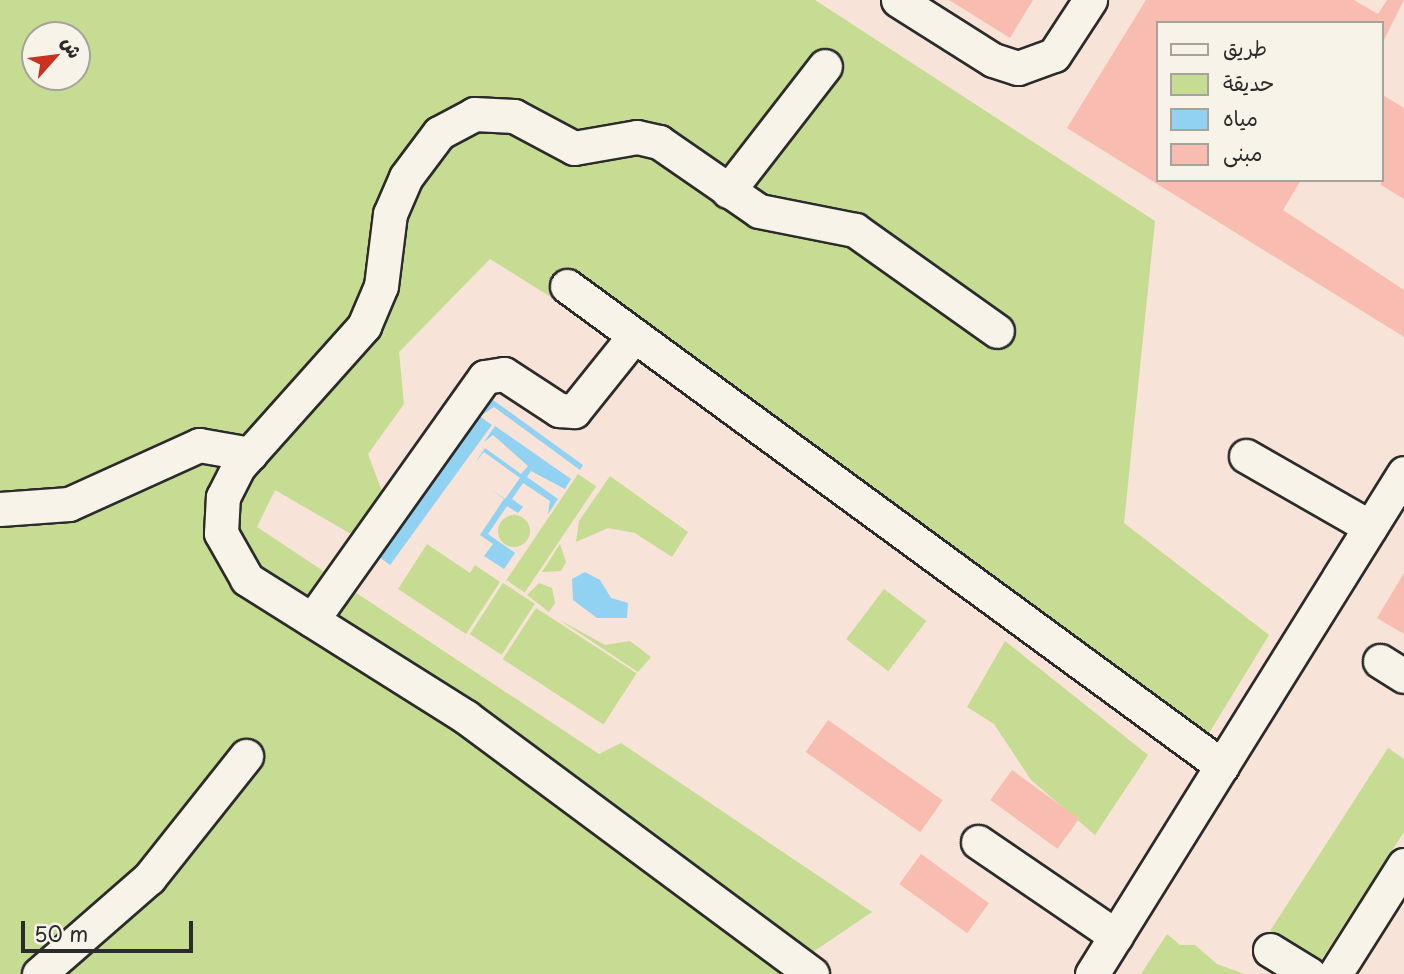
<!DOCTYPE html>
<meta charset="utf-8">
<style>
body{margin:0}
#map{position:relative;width:1404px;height:974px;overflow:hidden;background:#f7e3d7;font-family:"Playpen Sans","Playpen Sans Arabic",sans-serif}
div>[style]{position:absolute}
.green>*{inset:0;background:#c5dc92;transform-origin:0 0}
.round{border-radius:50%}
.water>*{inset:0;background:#91d1f2;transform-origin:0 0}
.building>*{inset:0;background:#f8bdb0;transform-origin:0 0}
.roads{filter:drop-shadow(2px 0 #2b2b2b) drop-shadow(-2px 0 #2b2b2b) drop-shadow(0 2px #2b2b2b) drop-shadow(0 -2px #2b2b2b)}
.minor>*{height:33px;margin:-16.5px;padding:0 16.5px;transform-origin:16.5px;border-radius:16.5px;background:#f7f3e8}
span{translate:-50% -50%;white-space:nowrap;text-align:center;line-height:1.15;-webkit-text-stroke:7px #f7f3e8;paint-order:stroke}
.legend{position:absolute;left:1156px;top:21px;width:228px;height:161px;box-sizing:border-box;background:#f7f3e8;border:2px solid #a5a39c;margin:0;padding:9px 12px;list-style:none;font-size:21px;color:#2b2b2b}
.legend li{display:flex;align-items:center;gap:14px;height:35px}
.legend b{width:35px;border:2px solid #a5a39c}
.north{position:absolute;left:21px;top:21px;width:70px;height:70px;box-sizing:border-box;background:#f7f3e8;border:2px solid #a5a39c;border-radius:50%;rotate:62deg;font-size:19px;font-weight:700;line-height:28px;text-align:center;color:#2b2b2b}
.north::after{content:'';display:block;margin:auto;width:24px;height:32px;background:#c8321e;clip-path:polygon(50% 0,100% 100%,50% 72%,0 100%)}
.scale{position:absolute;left:21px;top:921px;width:172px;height:32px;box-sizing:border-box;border:4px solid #2b2b2b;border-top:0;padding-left:9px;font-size:21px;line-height:24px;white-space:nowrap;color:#2b2b2b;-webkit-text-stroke:5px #f7f3e8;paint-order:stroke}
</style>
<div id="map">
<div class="green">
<i style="clip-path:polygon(evenodd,0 0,815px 0,1155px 221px,1124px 523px,1269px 635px,1203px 743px,618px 339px,490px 259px,399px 352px,404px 404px,368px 454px,383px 494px,358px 538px,275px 490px,257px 527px,599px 754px,621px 743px,872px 912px,807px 956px,820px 974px,0 974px,0 0,35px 35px,77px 35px,77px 77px,35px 77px,35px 35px)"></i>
<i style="left:578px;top:474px;width:22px;height:128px;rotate:34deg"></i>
<i style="clip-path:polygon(610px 476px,688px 532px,672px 557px,635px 533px,608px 528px,576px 542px,579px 521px)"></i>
<i class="round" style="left:498px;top:515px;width:32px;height:32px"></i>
<i style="clip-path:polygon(427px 544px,470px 573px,475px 565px,500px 582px,466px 634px,398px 589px)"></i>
<i style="clip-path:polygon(560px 544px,566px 562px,561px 571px,542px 572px)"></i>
<i style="left:503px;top:583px;width:38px;height:61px;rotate:33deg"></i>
<i style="clip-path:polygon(539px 583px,552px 588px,555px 603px,549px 612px,527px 595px)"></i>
<i style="left:884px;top:589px;width:53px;height:63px;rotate:37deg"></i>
<i style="left:536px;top:608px;width:120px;height:61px;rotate:33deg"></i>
<i style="clip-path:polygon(558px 619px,605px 645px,630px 641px,651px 657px,638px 672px)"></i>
<i style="clip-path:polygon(1005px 641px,1148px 755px,1095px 835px,1031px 780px,994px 724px,967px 707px)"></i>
<i style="clip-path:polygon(1388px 748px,1404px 759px,1404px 832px,1319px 963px,1270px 931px)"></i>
<i style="clip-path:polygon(1167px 934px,1180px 945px,1195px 945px,1217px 964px,1244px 974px,1141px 974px)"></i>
</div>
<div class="water">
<i style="clip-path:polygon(493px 400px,583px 465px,580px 470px,494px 407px,482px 415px)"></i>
<i style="left:474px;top:412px;width:22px;height:173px;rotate:36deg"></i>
<i style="clip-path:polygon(495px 426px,571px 479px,565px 489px,531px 471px,527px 477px,558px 499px,548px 514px,550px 501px,523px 483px,512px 499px,523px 507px,518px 513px,507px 506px,488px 534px,515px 553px,504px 569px,484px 556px,493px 544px,480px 535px,504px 499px,490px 489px,505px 499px,520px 478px,484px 452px,475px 463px,485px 448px,521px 474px,528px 466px,493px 435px,484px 442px)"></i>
<i style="clip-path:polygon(585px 572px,600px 580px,611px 598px,628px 603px,627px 618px,597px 618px,573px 600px,572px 579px)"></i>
</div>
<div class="building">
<i style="clip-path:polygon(949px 0,1033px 0,1010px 38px)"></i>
<i style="clip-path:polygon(1146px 0,1354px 0,1378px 14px,1387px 0,1404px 0,1381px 46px,1381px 23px,1157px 23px,1157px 180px,1301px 180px,1283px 210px,1404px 290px,1404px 337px,1067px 128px)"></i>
<i style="clip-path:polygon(1381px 94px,1404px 108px,1404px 199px,1381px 185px)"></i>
<i style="clip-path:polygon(1404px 573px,1404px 634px,1377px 618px)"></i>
<i style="left:828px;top:720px;width:140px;height:39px;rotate:35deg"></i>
<i style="left:1012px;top:770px;width:83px;height:37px;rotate:36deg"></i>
<i style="left:921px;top:854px;width:84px;height:37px;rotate:36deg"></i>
</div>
<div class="roads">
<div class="minor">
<i style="left:898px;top:0;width:112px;rotate:32.3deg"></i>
<i style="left:993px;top:60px;width:26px;rotate:18deg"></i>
<i style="left:1018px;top:68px;width:38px;rotate:-20deg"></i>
<i style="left:1054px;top:55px;width:66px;rotate:-56.8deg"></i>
<i style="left:728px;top:191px;width:158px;rotate:-52.2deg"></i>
<i style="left:567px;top:286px;width:812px;rotate:36.23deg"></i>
<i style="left:1246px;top:456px;width:143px;rotate:29.8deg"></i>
<i style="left:0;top:509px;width:69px;rotate:-4.1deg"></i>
<i style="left:69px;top:504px;width:143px;rotate:-24.4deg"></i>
<i style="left:199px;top:445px;width:52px;rotate:10deg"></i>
<i style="left:312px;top:620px;width:298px;rotate:-54.6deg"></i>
<i style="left:485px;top:377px;width:19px;rotate:-9deg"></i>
<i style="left:504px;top:374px;width:66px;rotate:33.2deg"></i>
<i style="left:559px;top:410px;width:15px;rotate:4deg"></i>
<i style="left:574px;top:411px;width:96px;rotate:-51.3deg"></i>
<i style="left:1380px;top:661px;width:28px;rotate:32deg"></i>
<i style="left:978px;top:842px;width:167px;rotate:34.3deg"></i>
<i style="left:1270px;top:950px;width:46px;rotate:31.6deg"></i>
<i style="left:39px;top:974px;width:146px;rotate:-41.1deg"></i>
<i style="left:149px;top:878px;width:156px;rotate:-51.5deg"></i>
<i style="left:812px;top:974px;width:431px;rotate:-143.4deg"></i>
<i style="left:466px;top:717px;width:259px;rotate:-147.8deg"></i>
<i style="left:247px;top:579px;width:53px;rotate:-119.5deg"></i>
<i style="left:221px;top:533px;width:36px;rotate:-87deg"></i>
<i style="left:223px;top:497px;width:35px;rotate:-63deg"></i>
<i style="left:239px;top:466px;width:188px;rotate:-48.2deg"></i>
<i style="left:364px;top:326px;width:43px;rotate:-67deg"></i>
<i style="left:381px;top:286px;width:73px;rotate:-82.9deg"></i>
<i style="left:390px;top:214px;width:40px;rotate:-66.6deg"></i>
<i style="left:406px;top:177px;width:55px;rotate:-53.1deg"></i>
<i style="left:439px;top:133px;width:40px;rotate:-28deg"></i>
<i style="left:474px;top:114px;width:40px;rotate:2.9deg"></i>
<i style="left:514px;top:116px;width:68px;rotate:28.1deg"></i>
<i style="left:574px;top:148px;width:64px;rotate:-9.9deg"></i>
<i style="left:637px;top:137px;width:23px;rotate:13deg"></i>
<i style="left:659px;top:142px;width:121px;rotate:34.6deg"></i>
<i style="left:759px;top:211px;width:98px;rotate:11.2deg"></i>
<i style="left:855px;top:230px;width:174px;rotate:35.4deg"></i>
<i style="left:1092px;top:974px;width:590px;rotate:-58.09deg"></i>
<i style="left:1335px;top:974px;width:129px;rotate:-57.7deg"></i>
</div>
</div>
<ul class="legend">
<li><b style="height:9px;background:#f7f3e8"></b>طريق</li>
<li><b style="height:19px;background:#c5dc92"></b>حديقة</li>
<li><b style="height:19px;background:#91d1f2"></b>مياه</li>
<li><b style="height:19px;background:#f8bdb0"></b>مبنى</li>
</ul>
<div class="north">ش</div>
<div class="scale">50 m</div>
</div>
